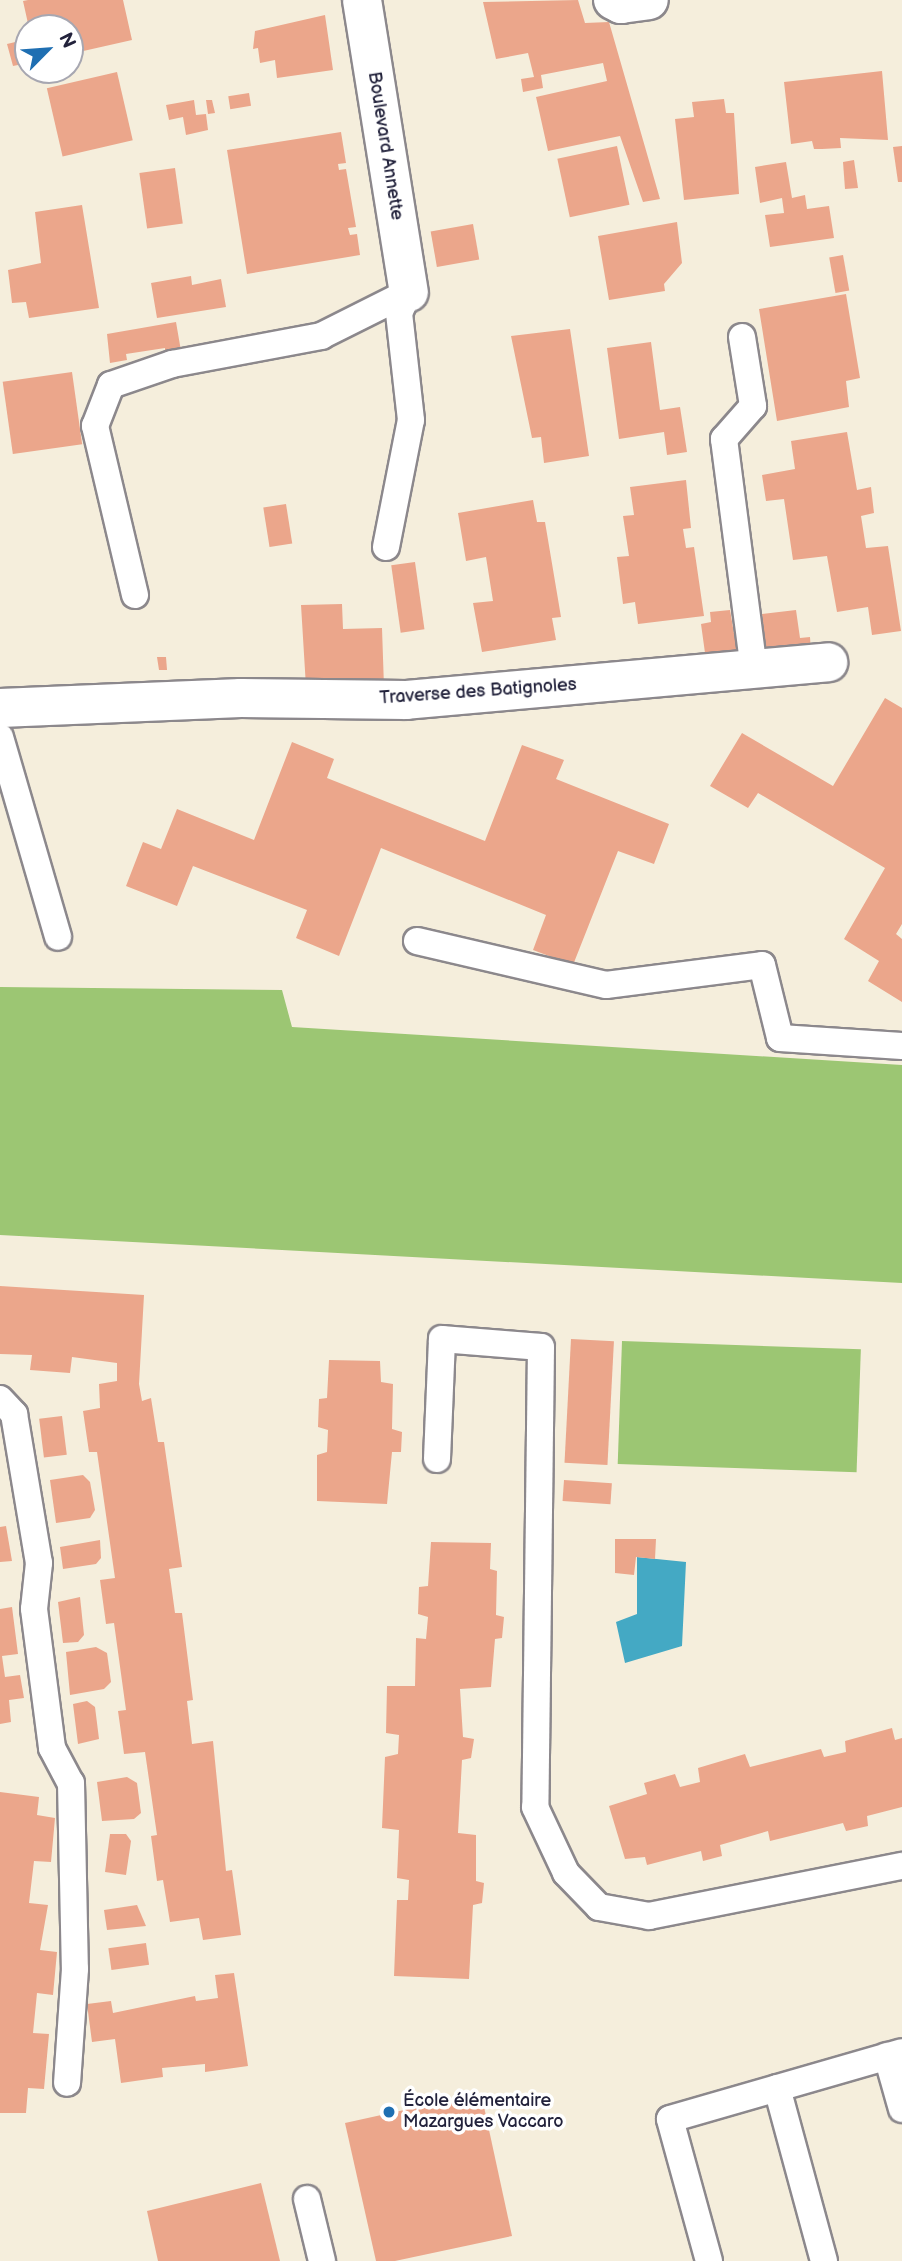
<!DOCTYPE html>
<meta charset="utf-8">
<style>
body{margin:0}
#map{position:relative;width:902px;height:2261px;overflow:hidden;background:#f5eedc;font-family:"Balsamiq Sans",sans-serif}
div>[style]{position:absolute}
.green>*{inset:0;background:#9cc673;transform-origin:0 0}
.water>*{inset:0;background:#44a9c4}
.building>*{inset:0;background:#eba68b;transform-origin:0 0}
.roads{filter:drop-shadow(2px 0 #8c888c) drop-shadow(-2px 0 #8c888c) drop-shadow(0 2px #8c888c) drop-shadow(0 -2px #8c888c)}
.lane>*{height:26px;margin:-13px;padding:0 13px;transform-origin:13px;border-radius:13px;background:#fff}
.street>*{height:38px;margin:-19px;padding:0 19px;transform-origin:19px;border-radius:19px;background:#fff}
.dots>*{width:19px;height:19px;translate:-50% -50%;box-sizing:border-box;border:4px solid #fff;border-radius:50%}
span{translate:-50% -50%;white-space:nowrap;text-align:center;line-height:1.15;-webkit-text-stroke:7px #fff;paint-order:stroke}
.street-label{font-size:18px;color:#22223b}
.poi-label{font-size:18px;color:#22223b}
.left{translate:0 -50%;text-align:left}
.north{position:absolute;left:14px;top:14px;width:70px;height:70px;box-sizing:border-box;background:#fff;border:2px solid #a7a7b1;border-radius:50%;rotate:65deg;font-size:19px;font-weight:700;line-height:28px;text-align:center;color:#22223b}
.north::after{content:'';display:block;margin:auto;width:24px;height:32px;background:#1f6fb2;clip-path:polygon(50% 0,100% 100%,50% 72%,0 100%)}
</style>
<div id="map">
<div class="green">
<i style="clip-path:polygon(0 987px,282px 990px,292px 1027px,902px 1065px,902px 1283px,0 1235px)"></i>
<i style="left:622px;top:1341px;width:239px;height:123px;rotate:2deg"></i>
</div>
<div class="water">
<i style="clip-path:polygon(637px 1557px,686px 1562px,682px 1646px,625px 1663px,616px 1622px,637px 1614px)"></i>
</div>
<div class="building">
<i style="clip-path:polygon(28px 0,123px 0,132px 40px,70px 54px,70px 28px,29px 28px,23px 1px)"></i>
<i style="clip-path:polygon(578px 0,585px 23px,609px 22px,660px 199px,643px 202px,620px 136px,548px 151px,536px 97px,607px 81px,603px 63px,541px 75px,543px 88px,523px 92px,521px 79px,534px 77px,528px 53px,496px 59px,483px 2px)"></i>
<i style="clip-path:polygon(325px 15px,333px 70px,277px 78px,275px 60px,260px 63px,258px 48px,253px 49px,255px 31px)"></i>
<i style="clip-path:polygon(28px 39px,28px 63px,13px 66px,7px 44px)"></i>
<i style="clip-path:polygon(882px 71px,888px 140px,840px 138px,841px 148px,822px 149px,814px 149px,812px 141px,791px 144px,784px 82px)"></i>
<i style="left:117px;top:72px;width:70px;height:72px;rotate:77deg"></i>
<i style="left:249px;top:93px;width:13px;height:21px;rotate:81deg"></i>
<i style="clip-path:polygon(724px 99px,726px 113px,734px 113px,739px 194px,684px 200px,675px 119px,694px 117px,692px 102px)"></i>
<i style="clip-path:polygon(194px 100px,196px 115px,206px 114px,208px 130px,186px 135px,183px 117px,169px 120px,166px 105px)"></i>
<i style="clip-path:polygon(206px 100px,212px 100px,215px 113px,208px 114px)"></i>
<i style="clip-path:polygon(341px 132px,346px 163px,338px 164px,339px 170px,346px 169px,356px 227px,348px 228px,350px 235px,357px 234px,360px 255px,247px 274px,227px 150px)"></i>
<i style="left:617px;top:146px;width:60px;height:61px;rotate:78deg"></i>
<i style="clip-path:polygon(902px 146px,902px 182px,898px 182px,893px 147px)"></i>
<i style="clip-path:polygon(854px 160px,858px 188px,845px 189px,843px 162px)"></i>
<i style="clip-path:polygon(786px 162px,792px 198px,805px 195px,807px 209px,829px 206px,834px 238px,770px 247px,765px 215px,784px 213px,782px 198px,760px 203px,755px 167px)"></i>
<i style="left:175px;top:168px;width:56px;height:36px;rotate:82deg"></i>
<i style="clip-path:polygon(82px 205px,99px 308px,29px 318px,26px 302px,12px 303px,8px 270px,41px 263px,35px 212px)"></i>
<i style="clip-path:polygon(677px 222px,682px 263px,664px 284px,665px 291px,609px 300px,598px 236px)"></i>
<i style="left:473px;top:224px;width:36px;height:43px;rotate:80deg"></i>
<i style="left:843px;top:255px;width:36px;height:14px;rotate:80deg"></i>
<i style="clip-path:polygon(191px 276px,192px 285px,221px 279px,226px 307px,157px 318px,151px 283px)"></i>
<i style="clip-path:polygon(846px 294px,860px 378px,846px 381px,849px 407px,777px 421px,759px 309px)"></i>
<i style="clip-path:polygon(176px 322px,181px 351px,165px 354px,165px 348px,126px 354px,127px 360px,110px 363px,107px 334px)"></i>
<i style="clip-path:polygon(570px 329px,589px 456px,544px 463px,541px 437px,532px 438px,511px 336px)"></i>
<i style="clip-path:polygon(651px 342px,660px 410px,680px 407px,687px 452px,667px 455px,664px 432px,619px 439px,607px 348px)"></i>
<i style="left:72px;top:372px;width:73px;height:70px;rotate:82deg"></i>
<i style="clip-path:polygon(847px 432px,857px 490px,871px 487px,874px 513px,861px 516px,866px 548px,888px 546px,901px 631px,872px 635px,868px 607px,837px 612px,827px 556px,793px 560px,784px 499px,766px 501px,762px 475px,795px 469px,791px 441px)"></i>
<i style="clip-path:polygon(686px 480px,691px 528px,683px 529px,686px 548px,694px 547px,704px 616px,638px 624px,635px 602px,623px 604px,617px 557px,629px 556px,623px 516px,634px 515px,630px 487px)"></i>
<i style="clip-path:polygon(533px 500px,537px 522px,545px 522px,561px 617px,552px 618px,556px 640px,482px 652px,473px 603px,493px 601px,486px 557px,466px 561px,458px 513px)"></i>
<i style="left:286px;top:504px;width:40px;height:23px;rotate:81deg"></i>
<i style="left:415px;top:562px;width:68px;height:24px;rotate:82deg"></i>
<i style="clip-path:polygon(342px 604px,343px 629px,382px 628px,384px 687px,306px 687px,301px 605px)"></i>
<i style="clip-path:polygon(730px 610px,737px 651px,705px 653px,701px 624px,711px 622px,710px 612px)"></i>
<i style="clip-path:polygon(796px 610px,800px 638px,810px 637px,811px 652px,767px 657px,762px 614px)"></i>
<i style="clip-path:polygon(157px 657px,166px 657px,167px 670px,159px 670px)"></i>
<i style="clip-path:polygon(885px 698px,902px 708px,902px 924px,896px 934px,902px 939px,902px 1002px,868px 981px,879px 961px,844px 939px,885px 868px,758px 793px,748px 808px,710px 786px,742px 733px,833px 786px)"></i>
<i style="clip-path:polygon(292px 742px,334px 759px,327px 778px,485px 841px,522px 745px,564px 760px,556px 779px,669px 824px,654px 864px,618px 851px,573px 965px,533px 950px,546px 915px,381px 848px,339px 956px,296px 938px,307px 910px,193px 866px,177px 906px,126px 886px,143px 842px,161px 849px,177px 809px,254px 840px)"></i>
<i style="clip-path:polygon(0 1286px,144px 1295px,139px 1384px,142px 1401px,151px 1398px,158px 1442px,164px 1442px,182px 1567px,169px 1569px,175px 1613px,182px 1613px,193px 1700px,187px 1701px,192px 1744px,213px 1741px,226px 1871px,232px 1870px,241px 1935px,203px 1940px,199px 1918px,170px 1922px,163px 1880px,157px 1881px,151px 1836px,157px 1835px,145px 1752px,124px 1754px,118px 1711px,126px 1710px,114px 1623px,106px 1624px,100px 1580px,115px 1578px,97px 1452px,89px 1452px,83px 1411px,100px 1408px,99px 1384px,117px 1381px,117px 1363px,72px 1357px,70px 1373px,30px 1370px,32px 1355px,0 1354px)"></i>
<i style="left:571px;top:1339px;width:43px;height:124px;rotate:3deg"></i>
<i style="clip-path:polygon(329px 1360px,380px 1361px,381px 1382px,393px 1384px,392px 1429px,402px 1432px,401px 1452px,392px 1452px,387px 1504px,317px 1501px,317px 1455px,327px 1452px,328px 1430px,318px 1427px,319px 1399px,327px 1398px)"></i>
<i style="left:62px;top:1416px;width:39px;height:23px;rotate:83deg"></i>
<i style="clip-path:polygon(83px 1475px,90px 1482px,95px 1510px,90px 1518px,56px 1523px,50px 1480px)"></i>
<i style="left:564px;top:1480px;width:48px;height:21px;rotate:4deg"></i>
<i style="clip-path:polygon(6px 1526px,12px 1561px,0 1562px,0 1527px)"></i>
<i style="clip-path:polygon(615px 1539px,656px 1539px,655px 1559px,636px 1557px,634px 1575px,615px 1573px)"></i>
<i style="clip-path:polygon(100px 1540px,101px 1558px,96px 1564px,63px 1569px,60px 1547px)"></i>
<i style="clip-path:polygon(431px 1542px,491px 1543px,490px 1569px,497px 1571px,496px 1615px,504px 1617px,502px 1638px,495px 1639px,491px 1687px,460px 1689px,463px 1737px,474px 1739px,471px 1758px,462px 1760px,458px 1833px,476px 1835px,476px 1881px,484px 1883px,482px 1903px,473px 1905px,469px 1979px,394px 1976px,397px 1900px,408px 1900px,409px 1880px,397px 1878px,399px 1830px,382px 1828px,385px 1757px,398px 1754px,399px 1735px,386px 1733px,387px 1686px,415px 1686px,416px 1638px,426px 1639px,428px 1617px,418px 1614px,419px 1587px,428px 1586px)"></i>
<i style="clip-path:polygon(80px 1597px,84px 1635px,78px 1642px,63px 1643px,58px 1602px)"></i>
<i style="clip-path:polygon(12px 1607px,18px 1654px,2px 1656px,5px 1677px,20px 1675px,24px 1698px,9px 1700px,11px 1722px,0 1724px,0 1609px)"></i>
<i style="clip-path:polygon(96px 1647px,107px 1653px,111px 1682px,104px 1689px,70px 1695px,66px 1652px)"></i>
<i style="clip-path:polygon(87px 1701px,95px 1707px,99px 1739px,78px 1744px,73px 1704px)"></i>
<i style="clip-path:polygon(892px 1728px,895px 1740px,902px 1738px,902px 1807px,867px 1816px,868px 1826px,846px 1831px,843px 1823px,770px 1841px,768px 1831px,720px 1845px,722px 1856px,703px 1861px,701px 1851px,647px 1865px,645px 1857px,625px 1859px,609px 1806px,647px 1794px,644px 1783px,675px 1774px,680px 1787px,700px 1782px,698px 1768px,745px 1754px,750px 1767px,821px 1749px,824px 1757px,846px 1752px,845px 1741px)"></i>
<i style="clip-path:polygon(127px 1777px,137px 1783px,141px 1813px,134px 1819px,102px 1821px,97px 1782px)"></i>
<i style="clip-path:polygon(0 1792px,39px 1797px,37px 1815px,55px 1818px,51px 1862px,34px 1861px,29px 1903px,48px 1905px,40px 1950px,57px 1952px,53px 1995px,37px 1993px,33px 2033px,49px 2034px,44px 2089px,28px 2088px,26px 2113px,0 2113px)"></i>
<i style="clip-path:polygon(110px 1834px,126px 1834px,131px 1841px,126px 1875px,105px 1872px)"></i>
<i style="clip-path:polygon(137px 1905px,146px 1926px,107px 1930px,104px 1910px)"></i>
<i style="left:146px;top:1943px;width:22px;height:38px;rotate:82deg"></i>
<i style="clip-path:polygon(234px 1973px,248px 2066px,205px 2072px,205px 2064px,162px 2068px,163px 2077px,121px 2083px,115px 2039px,92px 2042px,87px 2004px,111px 2001px,113px 2013px,195px 1996px,196px 2001px,218px 1998px,215px 1975px)"></i>
<i style="clip-path:polygon(481px 2093px,512px 2236px,395px 2261px,376px 2261px,345px 2123px)"></i>
<i style="clip-path:polygon(261px 2183px,280px 2261px,158px 2261px,147px 2211px)"></i>
</div>
<div class="roads">
<div class="lane">
<i style="left:742px;top:337px;width:70px;rotate:80.9deg"></i>
<i style="left:753px;top:406px;width:44px;rotate:131.3deg"></i>
<i style="left:724px;top:439px;width:232px;rotate:82.6deg"></i>
<i style="left:386px;top:547px;width:129px;rotate:-78.9deg"></i>
<i style="left:411px;top:420px;width:108px;rotate:-96.4deg"></i>
<i style="left:399px;top:313px;width:23px;rotate:-65deg"></i>
<i style="left:135px;top:595px;width:174px;rotate:-103.3deg"></i>
<i style="left:95px;top:426px;width:44px;rotate:-68.7deg"></i>
<i style="left:111px;top:385px;width:65px;rotate:-19deg"></i>
<i style="left:172px;top:364px;width:152px;rotate:-10.6deg"></i>
<i style="left:321px;top:336px;width:98px;rotate:-26.6deg"></i>
<i style="left:0;top:737px;width:208px;rotate:73.8deg"></i>
<i style="left:417px;top:941px;width:194px;rotate:13.1deg"></i>
<i style="left:606px;top:985px;width:157px;rotate:-7.3deg"></i>
<i style="left:762px;top:965px;width:75px;rotate:76.1deg"></i>
<i style="left:780px;top:1038px;width:122px;rotate:3.8deg"></i>
<i style="left:0;top:1399px;width:21px;rotate:47deg"></i>
<i style="left:14px;top:1414px;width:151px;rotate:80.5deg"></i>
<i style="left:39px;top:1563px;width:46px;rotate:96.2deg"></i>
<i style="left:34px;top:1609px;width:140px;rotate:82.6deg"></i>
<i style="left:52px;top:1748px;width:40px;rotate:62deg"></i>
<i style="left:71px;top:1783px;width:186px;rotate:88.8deg"></i>
<i style="left:75px;top:1969px;width:114px;rotate:94deg"></i>
<i style="left:437px;top:1459px;width:120px;rotate:-87.6deg"></i>
<i style="left:442px;top:1339px;width:99px;rotate:4.6deg"></i>
<i style="left:541px;top:1347px;width:460px;rotate:90.7deg"></i>
<i style="left:535px;top:1807px;width:73px;rotate:64.8deg"></i>
<i style="left:566px;top:1873px;width:47px;rotate:45.9deg"></i>
<i style="left:599px;top:1907px;width:51px;rotate:10.2deg"></i>
<i style="left:649px;top:1916px;width:258px;rotate:-11.2deg"></i>
<i style="left:887px;top:2056px;width:55px;rotate:74.2deg"></i>
<i style="left:777px;top:2088px;width:179px;rotate:74.8deg"></i>
<i style="left:307px;top:2199px;width:64px;rotate:76.4deg"></i>
<i style="left:709px;top:2261px;width:147px;rotate:-105.4deg"></i>
<i style="left:670px;top:2119px;width:241px;rotate:-16.1deg"></i>
</div>
<div class="street">
<i style="left:362px;top:0;width:296px;rotate:80.9deg"></i>
<i style="left:613px;top:0;width:9px;rotate:27deg"></i>
<i style="left:621px;top:4px;width:28px;rotate:-8deg"></i>
<i style="left:0;top:708px;width:241px;rotate:-2.4deg"></i>
<i style="left:241px;top:698px;width:165px;rotate:0.7deg"></i>
<i style="left:406px;top:700px;width:424px;rotate:-5.1deg"></i>
</div>
</div>
<div class="dots">
<i style="left:389px;top:2112px;background:#1f6fb2"></i>
</div>
<div class="street-label">
<span style="left:385px;top:146px;rotate:81deg">Boulevard Annette</span>
<span style="left:478px;top:692px;rotate:-4deg">Traverse des Batignoles</span>
</div>
<div class="poi-label">
<span class="left" style="left:403px;top:2112px">École élémentaire<br>Mazargues Vaccaro</span>
</div>
<div class="north">N</div>
</div>
